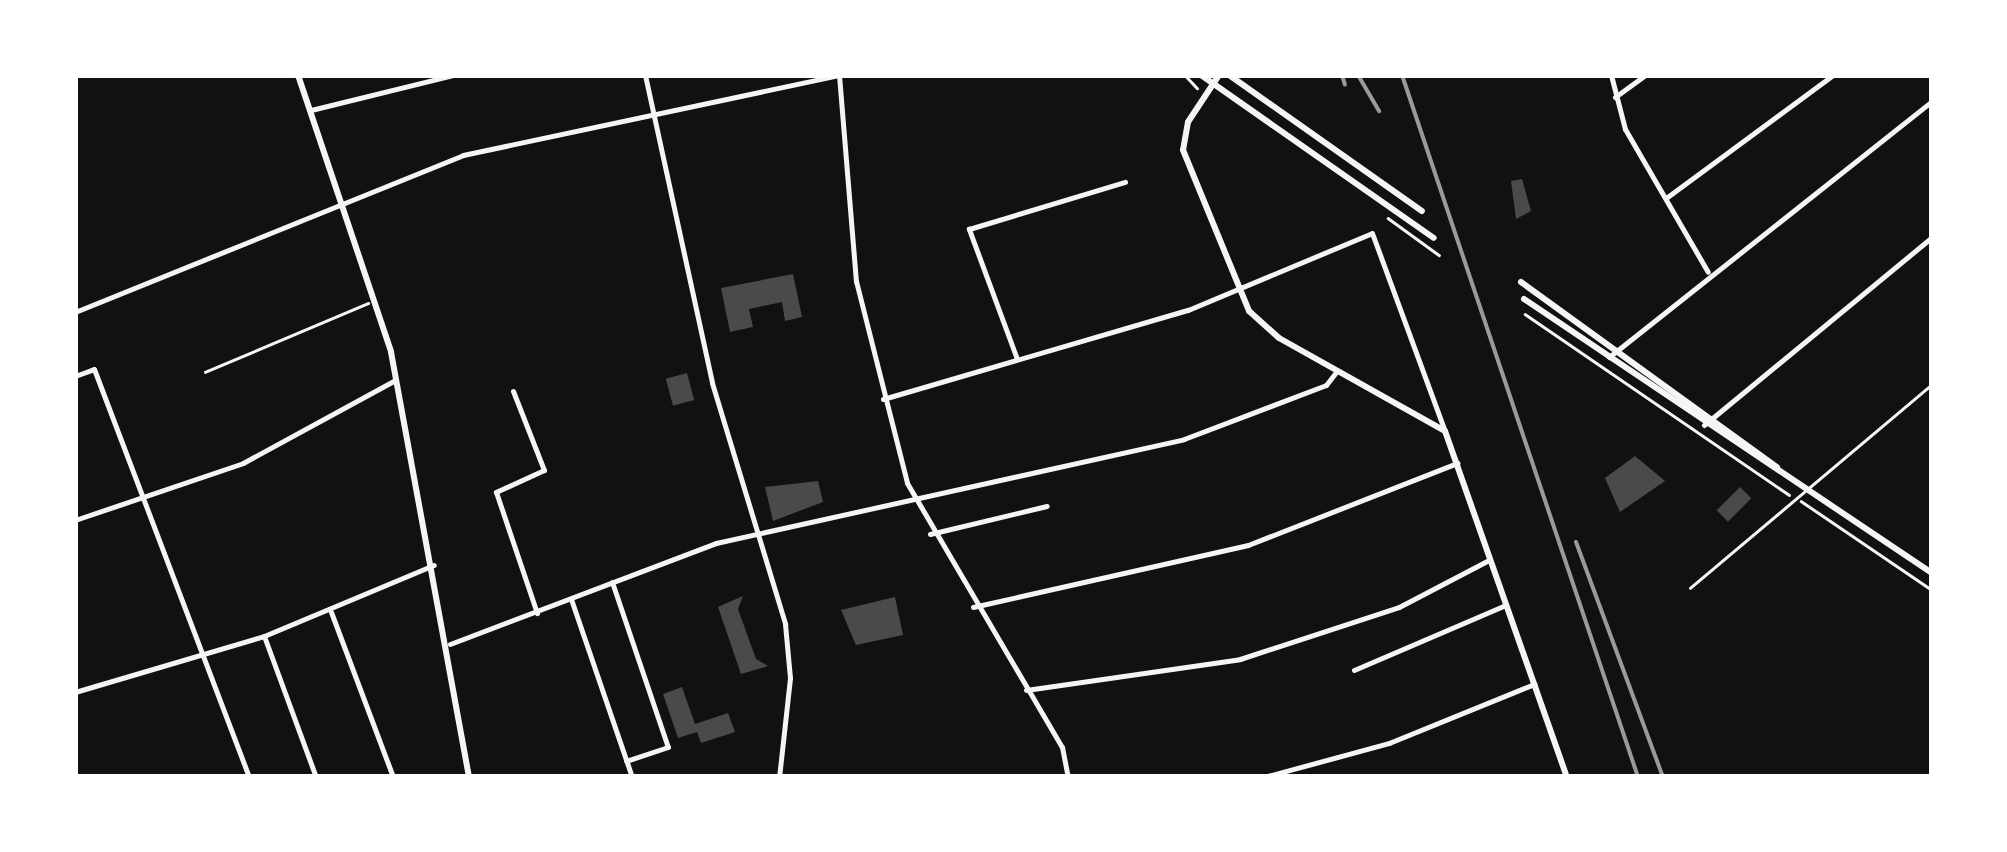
<!DOCTYPE html>
<style>
body{margin:0}
#map{position:relative;width:2007px;height:852px;overflow:hidden;background:#111;font-family:Poppins,sans-serif}
div>[style]{position:absolute}
.building>*{inset:0;background:#4a4a4a;transform-origin:0 0}
.path>*{height:2.5px;margin:-1.25px;padding:0 1.25px;transform-origin:1.25px;border-radius:1.25px;background:#f5f5f5}
.service>*{height:2.5px;margin:-1.25px;padding:0 1.25px;transform-origin:1.25px;border-radius:1.25px;background:#f5f5f5}
.minor>*{height:5px;margin:-2.5px;padding:0 2.5px;transform-origin:2.5px;border-radius:2.5px;background:#f5f5f5}
.tertiary>*{height:6px;margin:-3px;padding:0 3px;transform-origin:3px;border-radius:3px;background:#f5f5f5}
.rail>*{height:4px;margin:-2px;padding:0 2px;transform-origin:2px;border-radius:2px;background:#9a9a9a}
span{translate:-50% -50%;white-space:nowrap;text-align:center;line-height:1.15;-webkit-text-stroke:8px #fff;paint-order:stroke}
.frame{position:absolute;inset:0;border:78px solid #fff;pointer-events:none}
</style>
<div id="map">
<div class="building">
<i style="clip-path:polygon(1522px 179px,1531px 211px,1516px 219px,1511px 181px)"></i>
<i style="clip-path:polygon(793px 274px,802px 317px,785px 321px,782px 302px,749px 309px,753px 327px,730px 332px,721px 288px)"></i>
<i style="left:687px;top:373px;width:28px;height:22px;rotate:75deg"></i>
<i style="clip-path:polygon(1635px 456px,1665px 481px,1620px 512px,1605px 478px)"></i>
<i style="clip-path:polygon(818px 481px,823px 502px,773px 521px,765px 487px)"></i>
<i style="left:1740px;top:487px;width:16px;height:33px;rotate:45deg"></i>
<i style="clip-path:polygon(743px 596px,738px 609px,756px 659px,768px 666px,741px 674px,718px 607px)"></i>
<i style="clip-path:polygon(895px 597px,903px 635px,856px 645px,841px 610px)"></i>
<i style="clip-path:polygon(682px 687px,695px 724px,728px 713px,735px 732px,701px 743px,697px 732px,678px 738px,663px 694px)"></i>
</div>
<div class="path">
<i style="left:1185px;top:75px;width:18px;rotate:47deg"></i>
<i style="left:1388px;top:218px;width:63px;rotate:36deg"></i>
<i style="left:1525px;top:314px;width:320px;rotate:34.4deg"></i>
<i style="left:205px;top:372px;width:177px;rotate:-22.9deg"></i>
<i style="left:1801px;top:501px;width:158px;rotate:34.2deg"></i>
</div>
<div class="service">
<i style="left:1690px;top:588px;width:317px;rotate:-40.1deg"></i>
</div>
<div class="minor">
<i style="left:645px;top:75px;width:315px;rotate:77.7deg"></i>
<i style="left:712px;top:383px;width:252px;rotate:73.1deg"></i>
<i style="left:785px;top:624px;width:54px;rotate:84.7deg"></i>
<i style="left:790px;top:678px;width:100px;rotate:96.3deg"></i>
<i style="left:839px;top:75px;width:207px;rotate:85.3deg"></i>
<i style="left:856px;top:281px;width:208px;rotate:75.8deg"></i>
<i style="left:907px;top:483px;width:306px;rotate:59.6deg"></i>
<i style="left:1062px;top:747px;width:31px;rotate:79deg"></i>
<i style="left:1611px;top:75px;width:56px;rotate:75.5deg"></i>
<i style="left:1625px;top:129px;width:165px;rotate:59.9deg"></i>
<i style="left:1615px;top:97px;width:37px;rotate:-36deg"></i>
<i style="left:311px;top:110px;width:146px;rotate:-13.8deg"></i>
<i style="left:1666px;top:198px;width:207px;rotate:-36.4deg"></i>
<i style="left:75px;top:312px;width:419px;rotate:-22deg"></i>
<i style="left:463px;top:155px;width:384px;rotate:-12deg"></i>
<i style="left:1609px;top:357px;width:412px;rotate:-38.4deg"></i>
<i style="left:1017px;top:359px;width:139px;rotate:-110.3deg"></i>
<i style="left:969px;top:229px;width:163px;rotate:-16.8deg"></i>
<i style="left:75px;top:376px;width:20px;rotate:-20deg"></i>
<i style="left:94px;top:369px;width:436px;rotate:69.2deg"></i>
<i style="left:513px;top:391px;width:85px;rotate:68.6deg"></i>
<i style="left:544px;top:470px;width:53px;rotate:155.4deg"></i>
<i style="left:496px;top:492px;width:128px;rotate:71.3deg"></i>
<i style="left:883px;top:399px;width:318px;rotate:-16.3deg"></i>
<i style="left:1188px;top:310px;width:199px;rotate:-22.7deg"></i>
<i style="left:1372px;top:233px;width:211px;rotate:69.8deg"></i>
<i style="left:1704px;top:425px;width:296px;rotate:-39.5deg"></i>
<i style="left:75px;top:520px;width:177px;rotate:-18.7deg"></i>
<i style="left:243px;top:463px;width:173px;rotate:-28.6deg"></i>
<i style="left:930px;top:534px;width:120px;rotate:-13.5deg"></i>
<i style="left:612px;top:582px;width:174px;rotate:71.3deg"></i>
<i style="left:668px;top:747px;width:44px;rotate:161.6deg"></i>
<i style="left:571px;top:599px;width:188px;rotate:71.1deg"></i>
<i style="left:973px;top:607px;width:282px;rotate:-12.7deg"></i>
<i style="left:1248px;top:545px;width:225px;rotate:-21.4deg"></i>
<i style="left:331px;top:612px;width:176px;rotate:69.4deg"></i>
<i style="left:264px;top:636px;width:150px;rotate:69.8deg"></i>
<i style="left:450px;top:644px;width:285px;rotate:-20.8deg"></i>
<i style="left:716px;top:543px;width:479px;rotate:-12.5deg"></i>
<i style="left:1184px;top:439px;width:152px;rotate:-20.8deg"></i>
<i style="left:1326px;top:385px;width:18px;rotate:-52deg"></i>
<i style="left:1354px;top:670px;width:165px;rotate:-23.2deg"></i>
<i style="left:1026px;top:690px;width:216px;rotate:-8.2deg"></i>
<i style="left:1240px;top:659px;width:167px;rotate:-18.1deg"></i>
<i style="left:1399px;top:607px;width:102px;rotate:-27.6deg"></i>
<i style="left:75px;top:692px;width:197px;rotate:-16.5deg"></i>
<i style="left:264px;top:636px;width:184px;rotate:-22.7deg"></i>
<i style="left:1264px;top:777px;width:130px;rotate:-15.2deg"></i>
<i style="left:1389px;top:743px;width:157px;rotate:-22.1deg"></i>
</div>
<div class="tertiary">
<i style="left:298px;top:75px;width:292px;rotate:71.4deg"></i>
<i style="left:391px;top:352px;width:432px;rotate:79.6deg"></i>
<i style="left:1201px;top:75px;width:284px;rotate:35deg"></i>
<i style="left:1219px;top:75px;width:56px;rotate:123.4deg"></i>
<i style="left:1188px;top:122px;width:28px;rotate:100deg"></i>
<i style="left:1183px;top:150px;width:174px;rotate:67.7deg"></i>
<i style="left:1249px;top:311px;width:40px;rotate:42deg"></i>
<i style="left:1279px;top:338px;width:190px;rotate:29.3deg"></i>
<i style="left:1445px;top:431px;width:367px;rotate:70.6deg"></i>
<i style="left:1229px;top:75px;width:236px;rotate:35.2deg"></i>
<i style="left:1521px;top:282px;width:316px;rotate:35.9deg"></i>
<i style="left:1524px;top:299px;width:491px;rotate:33.9deg"></i>
</div>
<div class="rail">
<i style="left:1342px;top:75px;width:10px;rotate:73deg"></i>
<i style="left:1358px;top:75px;width:42px;rotate:59.7deg"></i>
<i style="left:1402px;top:75px;width:741px;rotate:71.42deg"></i>
<i style="left:1576px;top:542px;width:251px;rotate:69.7deg"></i>
</div>
<div class="frame"></div>
</div>
